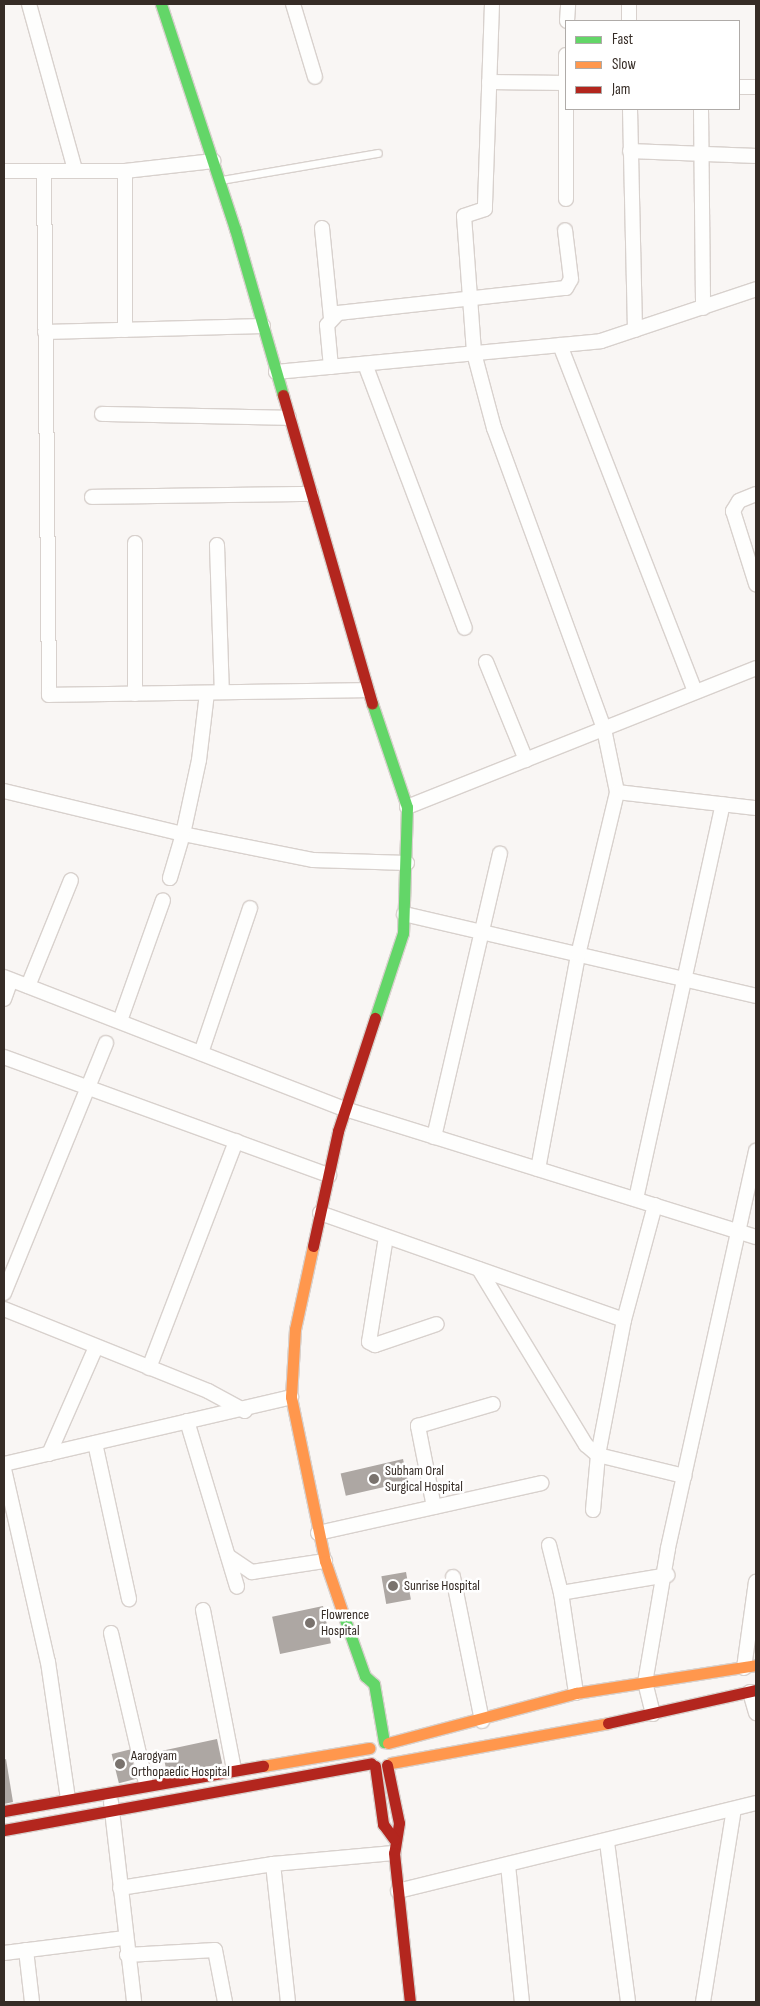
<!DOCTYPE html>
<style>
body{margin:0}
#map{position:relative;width:760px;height:2006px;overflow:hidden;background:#f9f6f4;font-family:"Sofia Sans Condensed",sans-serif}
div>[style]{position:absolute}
.building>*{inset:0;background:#ada7a3;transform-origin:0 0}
.roads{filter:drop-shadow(1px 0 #d8d1cd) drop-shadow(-1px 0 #d8d1cd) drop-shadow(0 1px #d8d1cd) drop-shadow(0 -1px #d8d1cd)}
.lane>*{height:7px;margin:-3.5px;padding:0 3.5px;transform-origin:3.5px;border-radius:3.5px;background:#fefefd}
.street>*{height:14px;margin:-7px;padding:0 7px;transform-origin:7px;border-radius:7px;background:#fefefd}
.fast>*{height:11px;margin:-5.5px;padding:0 5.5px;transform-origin:5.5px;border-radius:5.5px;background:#63d668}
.slow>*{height:11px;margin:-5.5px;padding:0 5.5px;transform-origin:5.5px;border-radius:5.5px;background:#ff974d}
.jam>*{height:11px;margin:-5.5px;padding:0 5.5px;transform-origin:5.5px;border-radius:5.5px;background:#b3261e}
.dots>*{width:14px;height:14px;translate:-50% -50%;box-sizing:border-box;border:2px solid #fff;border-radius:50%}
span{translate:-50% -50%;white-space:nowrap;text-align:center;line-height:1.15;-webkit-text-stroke:5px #fff;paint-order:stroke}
.poi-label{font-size:14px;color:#362c26}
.left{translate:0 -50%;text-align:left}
.frame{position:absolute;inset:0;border:5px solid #362c26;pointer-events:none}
.legend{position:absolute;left:565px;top:20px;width:175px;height:90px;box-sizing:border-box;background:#fff;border:1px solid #afaba8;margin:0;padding:6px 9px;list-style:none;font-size:15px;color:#362c26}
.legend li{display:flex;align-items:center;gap:10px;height:25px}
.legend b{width:25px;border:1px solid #afaba8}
</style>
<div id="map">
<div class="building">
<i style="left:403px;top:1459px;width:23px;height:64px;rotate:77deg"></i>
<i style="left:406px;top:1572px;width:28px;height:25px;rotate:80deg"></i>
<i style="left:323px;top:1606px;width:38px;height:52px;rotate:78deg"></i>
<i style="left:217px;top:1739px;width:25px;height:56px;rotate:78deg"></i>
<i style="left:132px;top:1749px;width:30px;height:21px;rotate:76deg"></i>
<i style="clip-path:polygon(6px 1759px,13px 1802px,4px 1804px,4px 1760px)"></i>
</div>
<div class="roads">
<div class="lane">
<i style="left:221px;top:180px;width:159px;rotate:-9.8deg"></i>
</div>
<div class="street">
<i style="left:29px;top:4px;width:172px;rotate:74.5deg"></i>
<i style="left:293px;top:4px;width:76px;rotate:73.2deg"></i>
<i style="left:492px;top:4px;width:205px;rotate:92deg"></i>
<i style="left:485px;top:209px;width:22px;rotate:162deg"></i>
<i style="left:464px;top:216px;width:137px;rotate:85.8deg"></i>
<i style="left:474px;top:353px;width:78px;rotate:75.1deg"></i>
<i style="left:494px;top:428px;width:320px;rotate:69.9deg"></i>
<i style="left:604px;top:729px;width:64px;rotate:78.3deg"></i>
<i style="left:617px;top:792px;width:140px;rotate:6.6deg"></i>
<i style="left:629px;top:4px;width:17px;rotate:90deg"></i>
<i style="left:567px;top:21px;width:16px;rotate:-86deg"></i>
<i style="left:566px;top:55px;width:144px;rotate:90deg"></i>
<i style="left:489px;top:82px;width:77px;rotate:0.7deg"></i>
<i style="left:739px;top:87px;width:17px"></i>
<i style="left:630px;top:109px;width:221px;rotate:88.7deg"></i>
<i style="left:701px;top:109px;width:199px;rotate:89.4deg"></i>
<i style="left:630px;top:151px;width:126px;rotate:2.3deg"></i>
<i style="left:4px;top:171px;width:121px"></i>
<i style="left:125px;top:171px;width:89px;rotate:-6.5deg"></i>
<i style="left:44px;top:171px;width:524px;rotate:89.45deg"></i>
<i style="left:49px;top:695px;width:318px;rotate:-0.9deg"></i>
<i style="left:125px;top:171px;width:159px;rotate:90deg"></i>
<i style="left:322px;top:228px;width:90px;rotate:84.3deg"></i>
<i style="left:45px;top:332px;width:218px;rotate:-1.6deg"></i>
<i style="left:560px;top:345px;width:372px;rotate:68.7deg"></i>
<i style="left:365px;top:364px;width:282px;rotate:69.3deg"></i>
<i style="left:331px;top:367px;width:42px;rotate:-95.4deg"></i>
<i style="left:327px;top:325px;width:16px;rotate:-47deg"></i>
<i style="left:338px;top:313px;width:229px;rotate:-6.3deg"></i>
<i style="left:566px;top:288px;width:10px;rotate:-61deg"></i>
<i style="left:571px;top:279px;width:49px;rotate:-97deg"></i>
<i style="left:276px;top:372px;width:326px;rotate:-5.4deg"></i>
<i style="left:601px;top:341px;width:163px;rotate:-18.5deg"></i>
<i style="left:102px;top:414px;width:187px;rotate:1.2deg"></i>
<i style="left:756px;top:494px;width:18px;rotate:158deg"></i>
<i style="left:739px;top:501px;width:12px;rotate:121deg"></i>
<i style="left:733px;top:511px;width:77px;rotate:72.5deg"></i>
<i style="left:92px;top:497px;width:219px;rotate:-0.8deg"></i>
<i style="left:135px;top:543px;width:151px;rotate:90deg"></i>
<i style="left:217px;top:545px;width:147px;rotate:88.1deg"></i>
<i style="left:486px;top:662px;width:106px;rotate:67.8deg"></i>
<i style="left:207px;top:693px;width:67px;rotate:96.8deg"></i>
<i style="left:199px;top:760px;width:76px;rotate:102.2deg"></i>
<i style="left:183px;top:834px;width:133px;rotate:11.3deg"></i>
<i style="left:313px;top:860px;width:94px;rotate:1.8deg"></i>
<i style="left:4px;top:791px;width:184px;rotate:13.5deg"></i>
<i style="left:183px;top:834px;width:46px;rotate:106.5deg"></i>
<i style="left:407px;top:807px;width:376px;rotate:-21.7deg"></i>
<i style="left:404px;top:914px;width:361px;rotate:13.1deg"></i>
<i style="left:4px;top:977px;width:366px;rotate:21.2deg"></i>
<i style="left:345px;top:1109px;width:430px;rotate:17.3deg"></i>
<i style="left:28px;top:986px;width:114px;rotate:-67.9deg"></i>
<i style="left:4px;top:999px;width:20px;rotate:-70deg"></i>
<i style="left:120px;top:1021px;width:128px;rotate:-70.4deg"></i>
<i style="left:201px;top:1053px;width:153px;rotate:-71.3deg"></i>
<i style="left:4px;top:1057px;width:346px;rotate:20deg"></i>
<i style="left:434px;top:1137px;width:291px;rotate:-76.9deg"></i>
<i style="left:538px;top:1169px;width:218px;rotate:-79.4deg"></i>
<i style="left:578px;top:955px;width:168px;rotate:-76.5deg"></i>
<i style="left:636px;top:1199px;width:404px;rotate:-77.6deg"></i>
<i style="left:320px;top:1213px;width:322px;rotate:19.4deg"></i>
<i style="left:386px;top:1237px;width:106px;rotate:99.2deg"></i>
<i style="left:369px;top:1342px;width:7px;rotate:27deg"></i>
<i style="left:375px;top:1345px;width:65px;rotate:-18.7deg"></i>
<i style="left:479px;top:1269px;width:206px;rotate:58.7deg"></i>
<i style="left:586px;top:1445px;width:16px;rotate:40deg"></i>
<i style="left:598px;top:1455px;width:89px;rotate:13.7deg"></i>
<i style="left:4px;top:1293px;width:270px;rotate:-67.8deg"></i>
<i style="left:4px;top:1309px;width:220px;rotate:21.9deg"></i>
<i style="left:208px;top:1391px;width:42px;rotate:28.4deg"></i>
<i style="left:149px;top:1368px;width:243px;rotate:-69deg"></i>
<i style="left:187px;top:1421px;width:173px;rotate:73.2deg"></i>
<i style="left:95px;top:1443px;width:160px;rotate:77.7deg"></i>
<i style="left:49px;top:1454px;width:117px;rotate:-66.3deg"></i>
<i style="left:4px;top:1464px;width:295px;rotate:-13.1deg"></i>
<i style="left:4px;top:1469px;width:198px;rotate:77.2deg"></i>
<i style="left:48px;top:1662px;width:138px;rotate:81.7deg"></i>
<i style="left:434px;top:1507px;width:83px;rotate:-101.2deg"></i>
<i style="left:418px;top:1426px;width:78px;rotate:-16.3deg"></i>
<i style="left:593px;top:1510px;width:55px;rotate:-84.8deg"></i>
<i style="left:598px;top:1455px;width:137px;rotate:-79.1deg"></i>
<i style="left:624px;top:1320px;width:119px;rotate:-74.9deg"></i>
<i style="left:318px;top:1533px;width:229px;rotate:-12.6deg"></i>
<i style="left:549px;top:1545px;width:49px;rotate:76deg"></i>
<i style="left:228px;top:1556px;width:29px;rotate:34deg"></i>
<i style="left:252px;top:1572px;width:74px;rotate:-8.6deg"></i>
<i style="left:453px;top:1577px;width:147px;rotate:78.6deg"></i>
<i style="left:203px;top:1610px;width:162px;rotate:79deg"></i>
<i style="left:111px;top:1633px;width:154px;rotate:76.9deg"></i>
<i style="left:744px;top:1668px;width:87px;rotate:-82.1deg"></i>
<i style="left:750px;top:1692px;width:22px;rotate:74deg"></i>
<i style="left:576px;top:1693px;width:101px;rotate:-98.5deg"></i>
<i style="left:561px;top:1593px;width:108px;rotate:-9.6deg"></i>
<i style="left:653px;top:1714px;width:32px;rotate:-104deg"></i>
<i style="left:645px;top:1683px;width:137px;rotate:-80.3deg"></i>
<i style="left:668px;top:1548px;width:407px;rotate:-77.5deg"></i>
<i style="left:111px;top:1802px;width:201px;rotate:83.4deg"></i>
<i style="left:607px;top:1842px;width:161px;rotate:82.5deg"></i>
<i style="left:273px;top:1864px;width:139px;rotate:83.8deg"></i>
<i style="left:508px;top:1865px;width:138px;rotate:84.2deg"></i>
<i style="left:120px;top:1888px;width:155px;rotate:-8.9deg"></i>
<i style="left:273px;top:1864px;width:121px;rotate:-5.2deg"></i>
<i style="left:398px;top:1891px;width:369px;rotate:-13.8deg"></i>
<i style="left:26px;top:1950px;width:52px;rotate:83.4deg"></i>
<i style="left:4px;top:1953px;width:122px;rotate:-7.1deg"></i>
<i style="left:127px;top:1955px;width:88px;rotate:-3.3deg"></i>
<i style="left:215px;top:1950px;width:53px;rotate:79.1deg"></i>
<i style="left:703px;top:2002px;width:195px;rotate:-80.9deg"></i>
</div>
<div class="fast">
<i style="left:161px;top:4px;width:237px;rotate:71.8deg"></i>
<i style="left:235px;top:229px;width:173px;rotate:73.9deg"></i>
<i style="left:372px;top:703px;width:110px;rotate:71.4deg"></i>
<i style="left:407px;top:807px;width:126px;rotate:91.8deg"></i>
<i style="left:403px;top:933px;width:89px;rotate:108.2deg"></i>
<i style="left:343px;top:1614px;width:66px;rotate:70.5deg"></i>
<i style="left:365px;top:1676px;width:12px;rotate:42deg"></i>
<i style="left:374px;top:1684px;width:59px;rotate:80.2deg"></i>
</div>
<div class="slow">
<i style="left:313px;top:1246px;width:85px;rotate:102.2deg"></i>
<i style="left:295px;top:1329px;width:68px;rotate:93.4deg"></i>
<i style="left:291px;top:1397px;width:167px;rotate:78.3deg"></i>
<i style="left:325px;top:1561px;width:56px;rotate:71.2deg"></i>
<i style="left:388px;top:1743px;width:195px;rotate:-14.9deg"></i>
<i style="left:576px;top:1693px;width:182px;rotate:-8.8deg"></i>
<i style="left:391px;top:1763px;width:221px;rotate:-10.4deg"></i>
<i style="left:263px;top:1766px;width:108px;rotate:-9.6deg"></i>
</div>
<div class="jam">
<i style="left:283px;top:395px;width:321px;rotate:73.9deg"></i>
<i style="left:313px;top:1246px;width:118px;rotate:-77.7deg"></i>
<i style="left:338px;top:1131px;width:119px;rotate:-71.9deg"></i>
<i style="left:608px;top:1723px;width:152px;rotate:-12.6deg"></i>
<i style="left:387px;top:1765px;width:59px;rotate:78.3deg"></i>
<i style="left:399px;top:1823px;width:30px;rotate:99deg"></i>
<i style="left:394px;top:1853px;width:150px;rotate:83.9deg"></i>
<i style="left:375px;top:1766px;width:59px;rotate:82.1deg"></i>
<i style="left:383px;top:1824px;width:19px;rotate:54deg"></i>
<i style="left:4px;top:1811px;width:263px;rotate:-9.9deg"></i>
<i style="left:4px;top:1830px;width:373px;rotate:-10.3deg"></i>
</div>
</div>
<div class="dots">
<i style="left:374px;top:1479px;background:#7a736e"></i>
<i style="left:393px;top:1586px;background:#7a736e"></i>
<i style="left:310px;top:1623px;background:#7a736e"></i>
<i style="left:120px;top:1764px;background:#7a736e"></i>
</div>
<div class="poi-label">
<span class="left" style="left:385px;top:1479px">Subham Oral<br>Surgical Hospital</span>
<span class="left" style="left:404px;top:1586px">Sunrise Hospital</span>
<span class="left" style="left:321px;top:1623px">Flowrence<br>Hospital</span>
<span class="left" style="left:131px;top:1764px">Aarogyam<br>Orthopaedic Hospital</span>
</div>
<div class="frame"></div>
<ul class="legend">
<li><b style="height:6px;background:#63d668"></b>Fast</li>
<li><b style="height:6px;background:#ff974d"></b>Slow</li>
<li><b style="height:6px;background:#b3261e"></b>Jam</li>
</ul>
</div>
